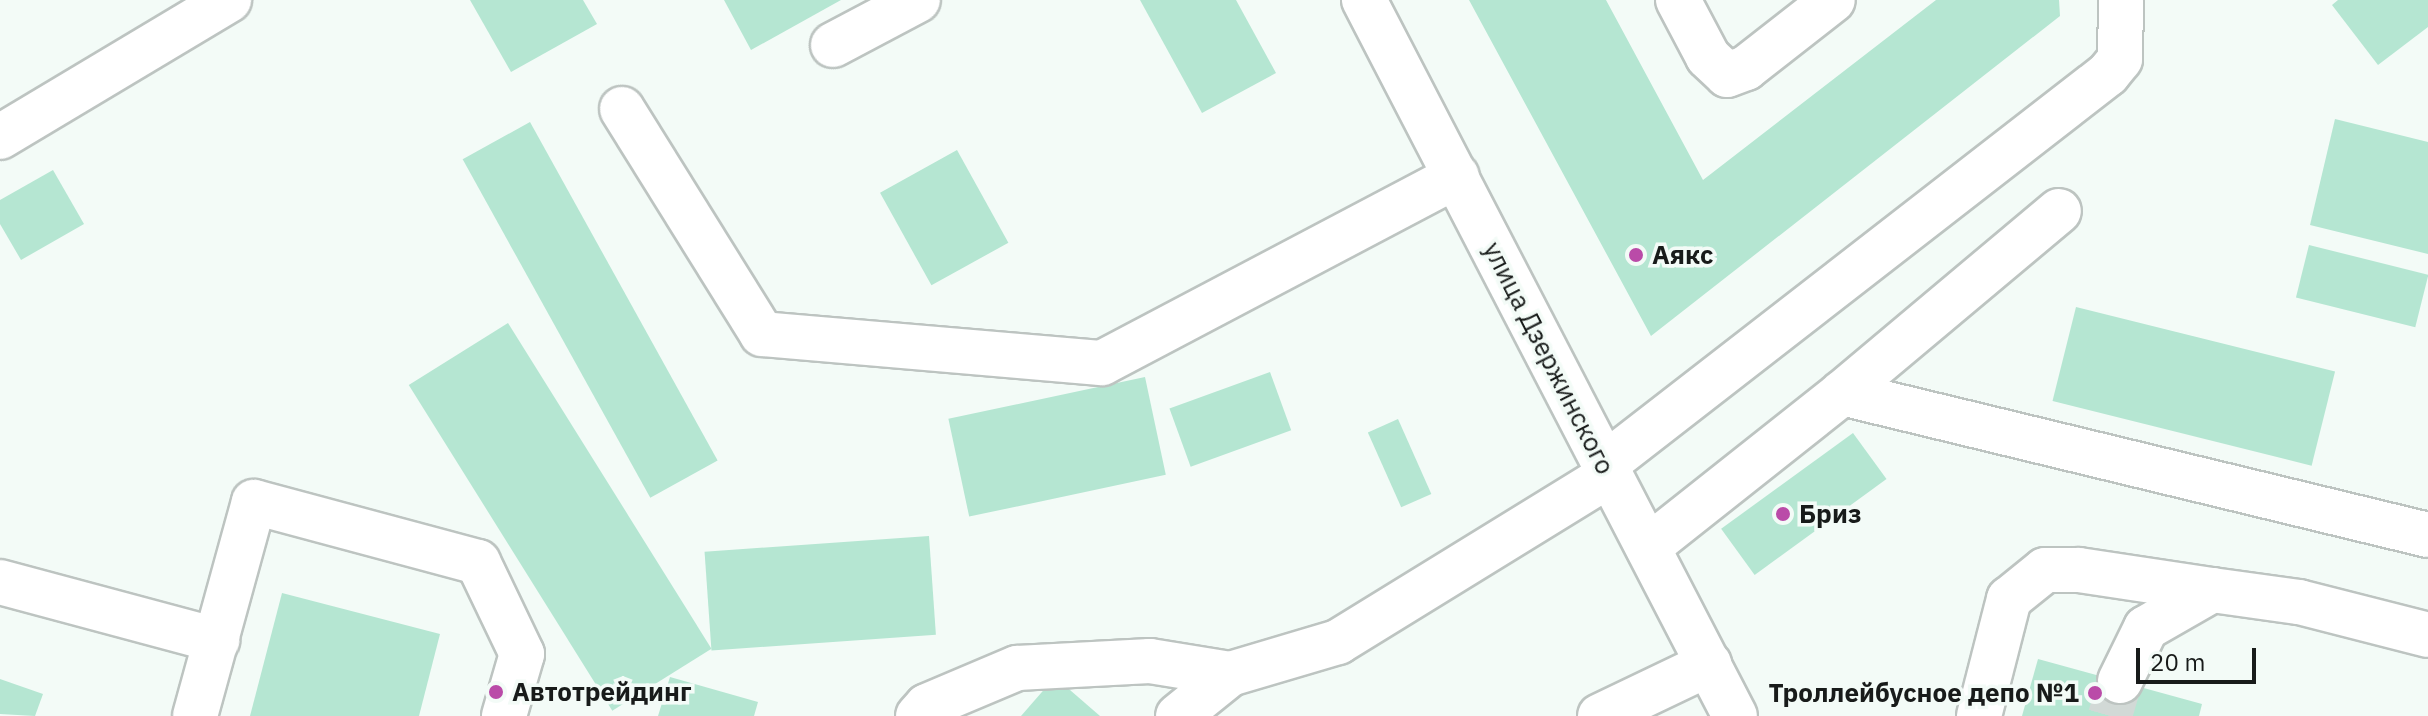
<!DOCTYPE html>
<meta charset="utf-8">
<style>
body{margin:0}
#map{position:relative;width:2428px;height:716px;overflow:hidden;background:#f3fbf7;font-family:"IBM Plex Sans",sans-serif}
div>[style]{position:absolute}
.building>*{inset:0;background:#b5e6d2;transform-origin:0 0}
.minor-tunnel>*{height:44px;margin-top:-22px;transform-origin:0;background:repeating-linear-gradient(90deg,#d2d9d6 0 44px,transparent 0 66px)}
.roads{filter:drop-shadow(2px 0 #bdc4c1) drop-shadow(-2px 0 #bdc4c1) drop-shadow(0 2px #bdc4c1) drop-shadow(0 -2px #bdc4c1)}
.minor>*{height:44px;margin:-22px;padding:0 22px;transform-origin:22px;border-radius:22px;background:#fff}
.major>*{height:44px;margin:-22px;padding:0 22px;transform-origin:22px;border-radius:22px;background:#fff}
.dots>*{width:22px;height:22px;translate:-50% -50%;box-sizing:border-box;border:4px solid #f3fbf7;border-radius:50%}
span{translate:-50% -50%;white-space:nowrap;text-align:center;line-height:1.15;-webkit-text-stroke:7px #f3fbf7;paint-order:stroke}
.poi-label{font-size:26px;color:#181b1a;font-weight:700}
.left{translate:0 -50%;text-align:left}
.right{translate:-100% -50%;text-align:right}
.street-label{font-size:26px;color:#181b1a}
.scale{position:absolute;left:2136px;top:648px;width:120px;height:36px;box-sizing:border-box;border:4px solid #181b1a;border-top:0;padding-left:10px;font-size:24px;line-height:28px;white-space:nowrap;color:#181b1a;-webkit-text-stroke:6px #f3fbf7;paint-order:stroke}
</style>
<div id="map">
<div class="building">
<i style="clip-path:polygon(470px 0,583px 0,597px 24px,511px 72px)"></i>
<i style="clip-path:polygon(724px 0,841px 0,751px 50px)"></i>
<i style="clip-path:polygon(1140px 0,1236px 0,1276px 73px,1202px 113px)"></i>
<i style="clip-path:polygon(1469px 0,1606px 0,1703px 180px,1936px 0,2059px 0,2060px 16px,1651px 336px)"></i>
<i style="clip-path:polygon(2338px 0,2428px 0,2428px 27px,2378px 65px,2332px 5px)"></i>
<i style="clip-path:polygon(2335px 119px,2428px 142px,2428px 254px,2310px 225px)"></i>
<i style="left:530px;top:122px;width:387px;height:77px;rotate:61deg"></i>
<i style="left:957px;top:150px;width:106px;height:88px;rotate:61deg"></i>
<i style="clip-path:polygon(53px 170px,84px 224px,21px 260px,0 224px,0 200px)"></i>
<i style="left:2309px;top:245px;width:123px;height:54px;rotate:14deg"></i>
<i style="left:2076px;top:307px;width:267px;height:97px;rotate:14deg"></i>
<i style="left:508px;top:323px;width:384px;height:117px;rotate:58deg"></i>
<i style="left:1270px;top:372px;width:62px;height:107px;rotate:70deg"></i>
<i style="left:1145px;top:377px;width:100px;height:201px;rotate:78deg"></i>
<i style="left:1398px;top:419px;width:82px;height:33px;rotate:66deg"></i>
<i style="left:1853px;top:433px;width:57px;height:163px;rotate:54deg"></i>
<i style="left:929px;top:536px;width:99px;height:225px;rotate:86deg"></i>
<i style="clip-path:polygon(282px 593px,440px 634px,419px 716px,250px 716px)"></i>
<i style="clip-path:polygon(2038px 659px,2202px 704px,2199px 716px,2022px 716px)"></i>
<i style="clip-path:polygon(670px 677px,758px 702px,754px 716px,658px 716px)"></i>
<i style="clip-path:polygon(1055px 677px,1100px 716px,1021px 716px)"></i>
<i style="clip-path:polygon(0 679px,43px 694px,35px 716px,0 714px)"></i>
</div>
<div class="minor-tunnel">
<i style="left:2110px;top:716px;width:36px;rotate:-74deg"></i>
</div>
<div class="roads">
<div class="minor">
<i style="left:1678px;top:0;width:64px;rotate:62.2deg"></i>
<i style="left:1708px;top:57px;width:26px;rotate:43deg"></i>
<i style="left:1727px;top:75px;width:20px;rotate:-20deg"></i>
<i style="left:1746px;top:68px;width:110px;rotate:-38deg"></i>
<i style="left:833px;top:45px;width:96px;rotate:-27.9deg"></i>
<i style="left:622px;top:109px;width:265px;rotate:58.1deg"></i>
<i style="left:762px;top:334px;width:341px;rotate:4.9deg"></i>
<i style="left:1102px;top:363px;width:401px;rotate:-27.8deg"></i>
<i style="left:0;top:137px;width:267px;rotate:-30.9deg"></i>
<i style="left:1842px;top:393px;width:283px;rotate:-40deg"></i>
<i style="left:1603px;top:466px;width:639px;rotate:-37.82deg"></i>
<i style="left:2108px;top:74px;width:19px;rotate:-51deg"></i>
<i style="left:2120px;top:59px;width:59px;rotate:-89deg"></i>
<i style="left:1648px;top:547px;width:248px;rotate:-38.4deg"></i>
<i style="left:1842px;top:393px;width:603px;rotate:13.62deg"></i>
<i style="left:0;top:582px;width:225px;rotate:15deg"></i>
<i style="left:2120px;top:681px;width:59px;rotate:-63.9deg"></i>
<i style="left:2146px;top:628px;width:76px;rotate:-29.9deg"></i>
<i style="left:2212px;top:590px;width:88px;rotate:7.9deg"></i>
<i style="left:2299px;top:602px;width:133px;rotate:14.3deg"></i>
<i style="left:195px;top:716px;width:222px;rotate:-74.6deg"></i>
<i style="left:254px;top:502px;width:232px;rotate:15deg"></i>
<i style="left:478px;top:562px;width:102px;rotate:64.4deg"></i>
<i style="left:522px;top:654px;width:65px;rotate:106.2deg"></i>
<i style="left:918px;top:716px;width:13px;rotate:-48deg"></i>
<i style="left:927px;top:706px;width:98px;rotate:-22.9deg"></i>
<i style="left:1017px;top:668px;width:133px;rotate:-3deg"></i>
<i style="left:1150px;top:661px;width:81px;rotate:9.2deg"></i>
<i style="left:1178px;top:716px;width:67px;rotate:-38.9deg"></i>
<i style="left:1230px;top:674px;width:113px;rotate:-16.5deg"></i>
<i style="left:1338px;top:642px;width:318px;rotate:-31.6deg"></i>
<i style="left:1600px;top:716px;width:121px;rotate:-25.5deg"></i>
<i style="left:1979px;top:716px;width:121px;rotate:-75.6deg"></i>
<i style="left:2009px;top:599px;width:46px;rotate:-38.9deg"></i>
<i style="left:2045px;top:570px;width:34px"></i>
<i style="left:2079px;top:570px;width:134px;rotate:8.6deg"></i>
</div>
<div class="major">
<i style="left:1364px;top:0;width:806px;rotate:62.61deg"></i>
</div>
</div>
<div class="dots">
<i style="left:1636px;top:255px;background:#ba4ba8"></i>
<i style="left:1783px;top:514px;background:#ba4ba8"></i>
<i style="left:496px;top:692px;background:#ba4ba8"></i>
<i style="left:2095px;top:693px;background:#ba4ba8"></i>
</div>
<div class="poi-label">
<span class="left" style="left:1652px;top:255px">Аякс</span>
<span class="left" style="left:1799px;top:514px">Бриз</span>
<span class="left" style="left:512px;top:692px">Автотрейдинг</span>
<span class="right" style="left:2079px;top:693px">Троллейбусное депо №1</span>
</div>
<div class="street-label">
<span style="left:1549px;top:358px;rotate:63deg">улица Дзержинского</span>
</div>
<div class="scale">20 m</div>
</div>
